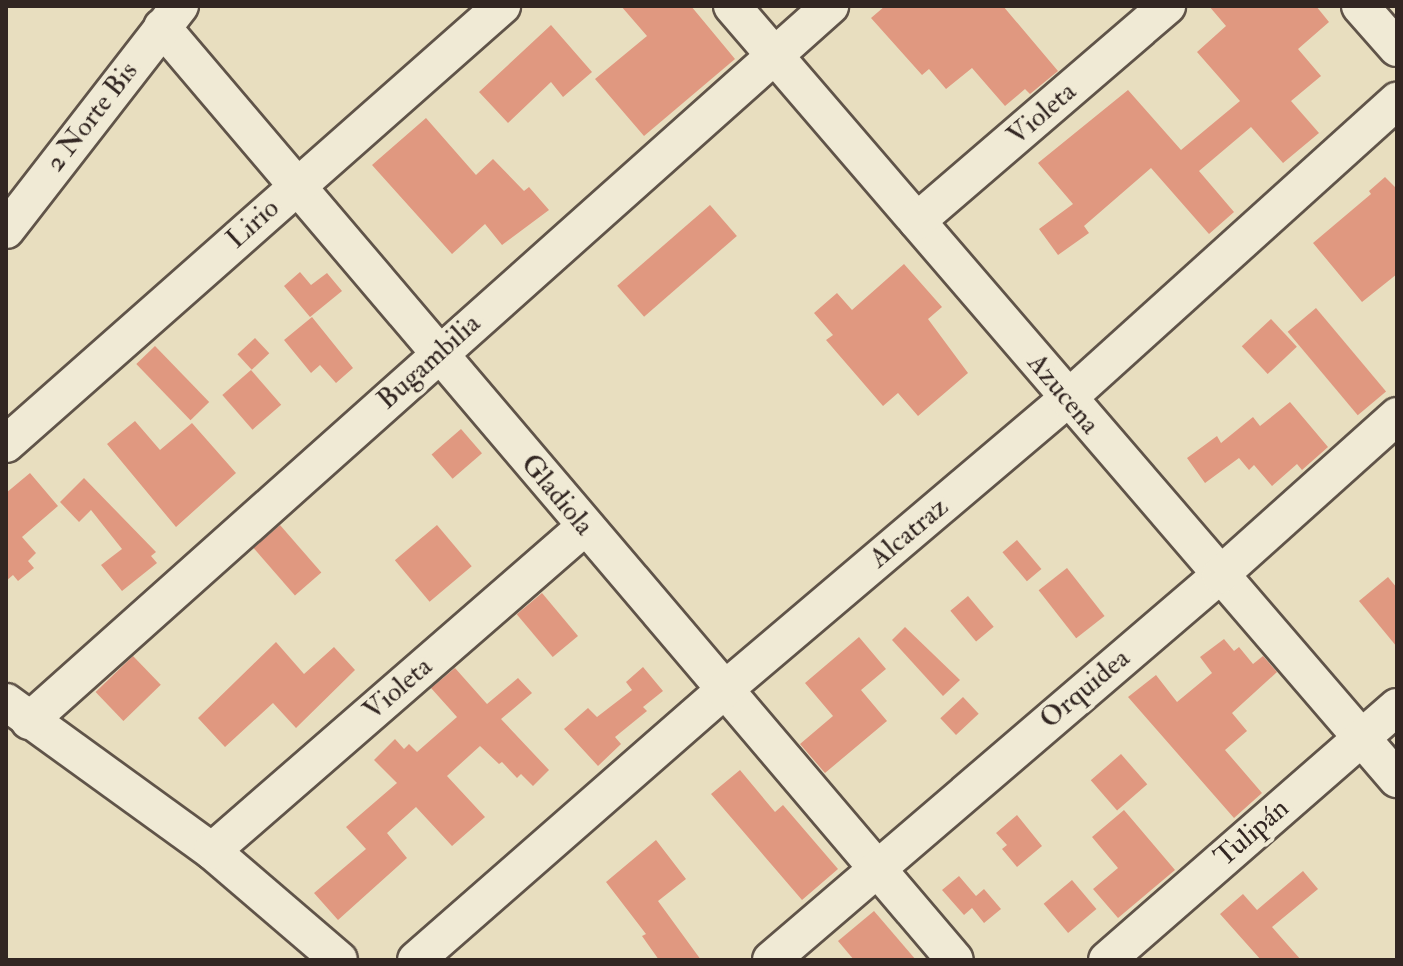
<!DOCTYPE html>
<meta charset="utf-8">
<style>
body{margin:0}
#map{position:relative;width:1403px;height:966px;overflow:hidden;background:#e8debf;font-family:"IM FELL Double Pica",serif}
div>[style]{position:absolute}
.building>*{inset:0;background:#e09880;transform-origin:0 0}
.roads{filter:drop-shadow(2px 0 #605449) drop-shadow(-2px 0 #605449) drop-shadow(0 2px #605449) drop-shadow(0 -2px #605449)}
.minor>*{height:36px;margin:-18px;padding:0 18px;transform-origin:18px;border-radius:18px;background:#f0ead5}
span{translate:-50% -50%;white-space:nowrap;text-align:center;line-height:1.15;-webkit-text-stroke:8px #f0ead5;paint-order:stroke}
.street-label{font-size:28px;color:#322622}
.frame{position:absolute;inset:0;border:8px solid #322622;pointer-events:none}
</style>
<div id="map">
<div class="building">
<i style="clip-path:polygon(621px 6px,691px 6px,735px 59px,644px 136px,595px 79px,647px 36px)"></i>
<i style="clip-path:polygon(885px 6px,1003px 6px,1058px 71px,1030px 94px,1025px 89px,1005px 106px,972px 68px,946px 89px,929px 69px,922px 75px,871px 18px)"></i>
<i style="clip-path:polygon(1209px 6px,1316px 6px,1329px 22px,1298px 49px,1321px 76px,1291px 101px,1319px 133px,1283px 163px,1251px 127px,1199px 171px,1234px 212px,1209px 234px,1151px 168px,1084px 226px,1089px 233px,1058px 255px,1039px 229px,1073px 204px,1038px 163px,1128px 90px,1181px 150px,1240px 101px,1197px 52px,1226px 26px)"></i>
<i style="clip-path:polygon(551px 25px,592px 72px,563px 97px,551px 82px,508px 123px,479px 92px)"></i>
<i style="clip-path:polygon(426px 118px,476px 175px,493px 159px,524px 191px,529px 187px,549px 210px,502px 245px,485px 224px,452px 254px,372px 165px)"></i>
<i style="clip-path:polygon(1385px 177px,1397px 189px,1397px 274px,1362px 302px,1313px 243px,1371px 194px,1369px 191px)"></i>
<i style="left:710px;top:205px;width:41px;height:123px;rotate:49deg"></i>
<i style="clip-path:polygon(904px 264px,942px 307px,928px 319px,968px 373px,918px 416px,898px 393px,883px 406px,826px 340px,833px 335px,814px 313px,837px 293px,852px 310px)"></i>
<i style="clip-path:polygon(300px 272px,311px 285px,327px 273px,342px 291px,310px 317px,284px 286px)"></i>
<i style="left:1316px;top:308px;width:109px;height:37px;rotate:50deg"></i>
<i style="clip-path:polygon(312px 317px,353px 368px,336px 383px,320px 365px,311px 373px,284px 340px)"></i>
<i style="left:1271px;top:319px;width:38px;height:40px;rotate:47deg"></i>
<i style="left:255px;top:338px;width:21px;height:24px;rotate:47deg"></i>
<i style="left:155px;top:346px;width:78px;height:26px;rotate:46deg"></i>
<i style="left:251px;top:370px;width:46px;height:38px;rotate:49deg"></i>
<i style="clip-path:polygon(1290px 402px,1328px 447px,1302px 470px,1297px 464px,1272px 486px,1254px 465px,1249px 470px,1239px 458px,1205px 483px,1187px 458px,1217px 436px,1221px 443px,1253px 417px,1260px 426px)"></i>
<i style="clip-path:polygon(135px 421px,160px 450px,192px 423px,236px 473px,176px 527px,107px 444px)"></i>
<i style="left:461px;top:429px;width:32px;height:39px;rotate:49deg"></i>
<i style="clip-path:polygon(30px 473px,58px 506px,22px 537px,36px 553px,28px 561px,34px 568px,18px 581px,13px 575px,6px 581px,6px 493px)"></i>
<i style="clip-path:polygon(84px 478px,156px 552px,151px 556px,157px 563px,122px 591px,101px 565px,122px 549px,91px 510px,79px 522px,60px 502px)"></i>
<i style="left:280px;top:525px;width:63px;height:35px;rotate:49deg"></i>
<i style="left:437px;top:525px;width:54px;height:55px;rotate:50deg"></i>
<i style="left:1017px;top:540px;width:38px;height:19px;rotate:50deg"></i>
<i style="left:1067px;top:568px;width:61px;height:36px;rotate:52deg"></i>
<i style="clip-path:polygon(1388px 577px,1397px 588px,1397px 647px,1359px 601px)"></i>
<i style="left:542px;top:593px;width:56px;height:33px;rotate:50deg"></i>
<i style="left:968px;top:596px;width:40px;height:23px;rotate:50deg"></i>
<i style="clip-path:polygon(905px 627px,960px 680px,943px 696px,892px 640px)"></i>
<i style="clip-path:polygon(859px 637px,886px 669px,861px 690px,887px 721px,825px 773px,800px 744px,833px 716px,805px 683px)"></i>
<i style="clip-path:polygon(1224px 639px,1234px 651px,1239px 647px,1253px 664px,1263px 656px,1277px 672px,1232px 713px,1247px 731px,1225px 750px,1262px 793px,1234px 818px,1128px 697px,1156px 675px,1177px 702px,1212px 673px,1200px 657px)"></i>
<i style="clip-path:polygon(276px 642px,304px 674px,334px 647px,355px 670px,296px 728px,273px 703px,225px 747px,198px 718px)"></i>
<i style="left:133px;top:656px;width:40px;height:52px;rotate:46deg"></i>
<i style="clip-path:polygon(643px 667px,663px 691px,643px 707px,647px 711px,615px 737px,621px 744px,598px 766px,564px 729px,588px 708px,597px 717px,632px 690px,626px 682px)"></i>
<i style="clip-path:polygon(455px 668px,487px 704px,518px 678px,532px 693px,501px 719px,549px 770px,533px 786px,521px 774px,517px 778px,502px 762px,499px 764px,480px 746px,447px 776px,485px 817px,452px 846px,416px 807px,387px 833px,407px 858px,338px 920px,314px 893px,366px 849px,346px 827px,397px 783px,374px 760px,395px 739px,404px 749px,409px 744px,417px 752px,457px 717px,431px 688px)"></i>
<i style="left:963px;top:697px;width:23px;height:31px;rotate:47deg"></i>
<i style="left:1121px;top:754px;width:40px;height:40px;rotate:49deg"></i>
<i style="clip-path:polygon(740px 770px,775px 812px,783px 805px,838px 869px,802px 900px,711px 794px)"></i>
<i style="clip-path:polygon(1124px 810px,1175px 870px,1118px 918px,1093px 889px,1118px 868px,1092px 837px)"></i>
<i style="clip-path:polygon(1017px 815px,1042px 846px,1017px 867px,1002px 849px,1007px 845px,996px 833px)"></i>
<i style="clip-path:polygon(656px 840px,686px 879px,658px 901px,701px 960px,659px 960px,642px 936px,646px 934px,606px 882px)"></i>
<i style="clip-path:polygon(1303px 871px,1318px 889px,1272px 927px,1301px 960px,1261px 960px,1220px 914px,1243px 894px,1257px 910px)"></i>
<i style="clip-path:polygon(959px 876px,976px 896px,984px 889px,1001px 909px,984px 923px,972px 908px,964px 915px,942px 890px)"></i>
<i style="left:1072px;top:880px;width:38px;height:37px;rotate:50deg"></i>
<i style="clip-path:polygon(874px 911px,916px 960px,854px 960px,838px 941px)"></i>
</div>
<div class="roads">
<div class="minor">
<i style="left:732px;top:6px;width:1020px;rotate:49.3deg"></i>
<i style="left:1360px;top:6px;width:56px;rotate:48.6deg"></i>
<i style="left:162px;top:27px;width:1224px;rotate:49.64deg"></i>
<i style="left:917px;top:221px;width:330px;rotate:-40.7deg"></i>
<i style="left:6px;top:230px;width:284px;rotate:-52.2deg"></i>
<i style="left:6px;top:444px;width:662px;rotate:-41.45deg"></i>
<i style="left:6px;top:702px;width:254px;rotate:35.9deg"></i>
<i style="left:212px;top:851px;width:167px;rotate:40.6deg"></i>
<i style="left:29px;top:721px;width:1074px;rotate:-41.75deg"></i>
<i style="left:212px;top:851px;width:494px;rotate:-41deg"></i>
<i style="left:416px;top:960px;width:410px;rotate:-41.2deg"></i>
<i style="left:724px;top:690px;width:450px;rotate:-40.3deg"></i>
<i style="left:1067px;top:399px;width:445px;rotate:-42.1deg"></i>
<i style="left:771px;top:960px;width:591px;rotate:-40.61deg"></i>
<i style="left:1220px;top:575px;width:238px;rotate:-41.9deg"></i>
<i style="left:1107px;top:960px;width:385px;rotate:-41.1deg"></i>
</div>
</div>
<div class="street-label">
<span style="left:1042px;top:114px;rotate:-41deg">Violeta</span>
<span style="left:92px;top:117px;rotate:-52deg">2 Norte Bis</span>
<span style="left:253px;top:224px;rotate:-42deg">Lirio</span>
<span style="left:429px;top:362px;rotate:-42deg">Bugambilia</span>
<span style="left:1063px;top:394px;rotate:50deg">Azucena</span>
<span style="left:557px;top:495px;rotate:50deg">Gladiola</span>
<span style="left:909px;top:533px;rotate:-40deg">Alcatraz</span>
<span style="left:398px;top:689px;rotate:-41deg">Violeta</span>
<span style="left:1085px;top:689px;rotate:-40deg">Orquidea</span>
<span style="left:1252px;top:833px;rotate:-41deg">Tulipán</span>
</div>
<div class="frame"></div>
</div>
